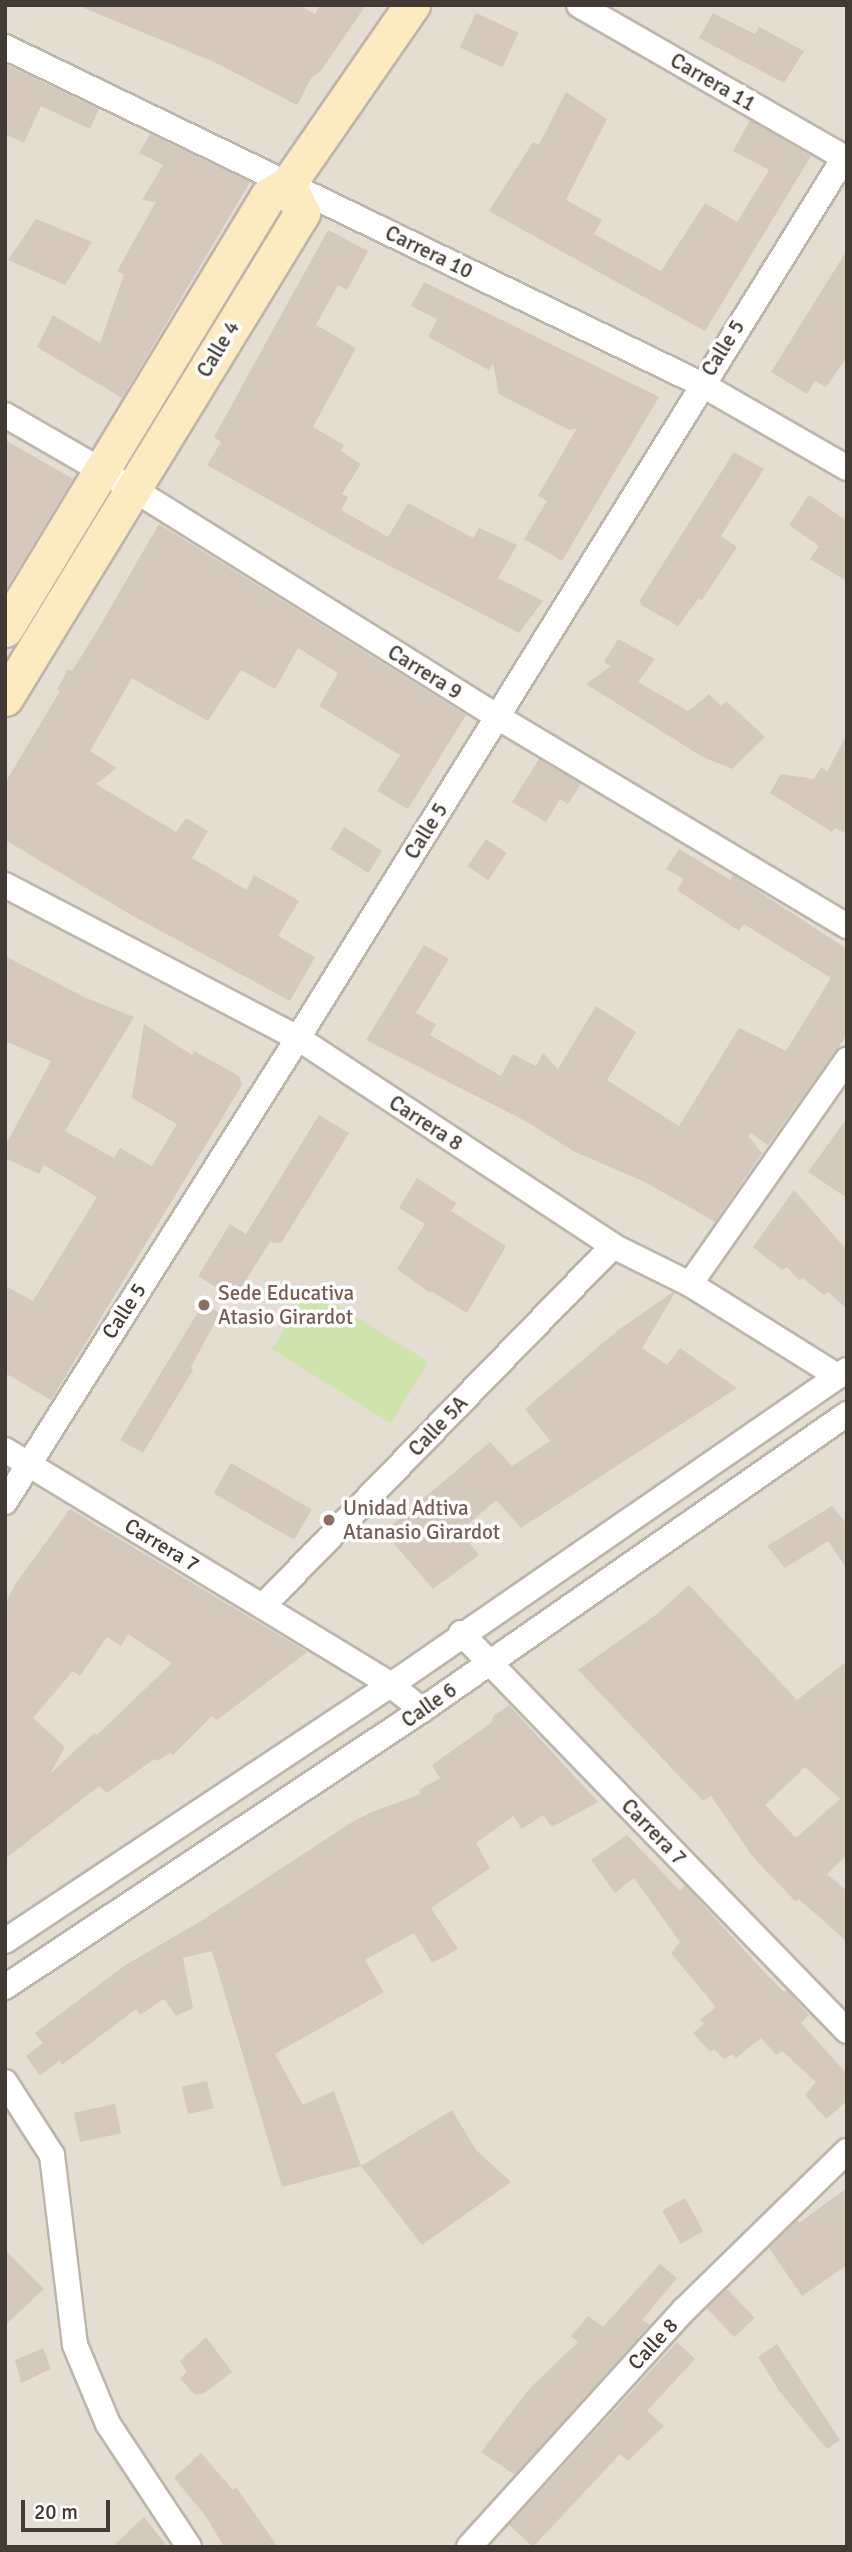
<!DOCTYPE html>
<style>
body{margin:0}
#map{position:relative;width:852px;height:2552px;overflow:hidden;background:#f0ebe3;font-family:Signika,sans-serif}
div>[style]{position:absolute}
.residential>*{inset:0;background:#e4ddd1;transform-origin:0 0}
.green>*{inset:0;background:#cee4ac;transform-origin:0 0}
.building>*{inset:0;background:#d4c9bc;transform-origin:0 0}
.roads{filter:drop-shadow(2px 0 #beb5a9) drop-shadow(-2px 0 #beb5a9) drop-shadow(0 2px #beb5a9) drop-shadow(0 -2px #beb5a9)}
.street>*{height:24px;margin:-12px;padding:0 12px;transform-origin:12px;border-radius:12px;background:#fff}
.secondary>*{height:35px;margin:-17.5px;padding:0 17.5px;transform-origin:17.5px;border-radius:17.5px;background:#fceac1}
.dots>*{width:19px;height:19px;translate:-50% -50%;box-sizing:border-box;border:4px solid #fff;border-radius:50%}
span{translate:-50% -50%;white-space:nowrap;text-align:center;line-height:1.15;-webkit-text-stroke:7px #fff;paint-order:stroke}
.street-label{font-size:21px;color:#423b33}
.education-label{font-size:21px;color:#785e54}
.left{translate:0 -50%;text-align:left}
.frame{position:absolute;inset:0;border:7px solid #423b33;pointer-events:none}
.scale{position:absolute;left:21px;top:2500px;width:89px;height:32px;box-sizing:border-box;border:4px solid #423b33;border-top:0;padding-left:9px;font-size:21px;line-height:24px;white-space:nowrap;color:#423b33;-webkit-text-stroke:5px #fff;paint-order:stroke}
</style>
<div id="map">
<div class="residential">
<i style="left:5px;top:5px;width:842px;height:2542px"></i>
</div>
<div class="green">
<i style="left:310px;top:1288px;width:140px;height:72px;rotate:32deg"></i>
</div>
<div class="building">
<i style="clip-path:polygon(77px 5px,298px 5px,315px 14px,320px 5px,366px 5px,320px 72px,312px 77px,297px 105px,212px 61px)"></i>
<i style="left:476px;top:13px;width:47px;height:38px;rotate:25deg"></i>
<i style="clip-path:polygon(713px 13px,755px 34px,759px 27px,804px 51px,784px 83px,699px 38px)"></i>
<i style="clip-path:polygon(5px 64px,99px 109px,90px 129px,41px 106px,24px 143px,5px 134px)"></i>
<i style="clip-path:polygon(566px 92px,607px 119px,566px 200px,602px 220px,594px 234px,661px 271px,705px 203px,737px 222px,769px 170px,733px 151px,750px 120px,811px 156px,705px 331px,489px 211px,533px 142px,539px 145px)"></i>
<i style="clip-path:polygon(150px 134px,250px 182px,122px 398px,37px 347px,53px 315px,100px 343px,124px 275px,117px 271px,156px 202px,142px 200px,163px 165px,139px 153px)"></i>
<i style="clip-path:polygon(36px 219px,92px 242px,65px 285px,8px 260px)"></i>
<i style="clip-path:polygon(328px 230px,368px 251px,347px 290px,338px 285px,316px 325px,356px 348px,313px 427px,344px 445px,341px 451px,361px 464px,342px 494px,348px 497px,341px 510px,388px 537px,408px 503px,473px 538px,479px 528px,517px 545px,498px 578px,543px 601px,519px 633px,355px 548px,207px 465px,221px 442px,214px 437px)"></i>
<i style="clip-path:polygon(847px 250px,847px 357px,826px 387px,815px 381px,807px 394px,771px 372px)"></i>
<i style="clip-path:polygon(424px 282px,659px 397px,562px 561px,524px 539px,547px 501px,538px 496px,577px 428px,569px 430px,499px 394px,493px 363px,489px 370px,428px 337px,437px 319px,411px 306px)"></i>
<i style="clip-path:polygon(5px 440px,73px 479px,5px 590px)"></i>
<i style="clip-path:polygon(734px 452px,764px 469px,721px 536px,737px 547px,702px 600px,699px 598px,678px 626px,641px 605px,640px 600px)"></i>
<i style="clip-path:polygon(809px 495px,847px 521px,847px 581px,810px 559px,819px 546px,789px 525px)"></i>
<i style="clip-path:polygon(159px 524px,466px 715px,408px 809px,377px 791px,400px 755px,319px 706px,338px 673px,298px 648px,275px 689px,241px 670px,208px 721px,132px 678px,90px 751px,117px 768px,96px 784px,176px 832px,186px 818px,208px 831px,192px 858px,247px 890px,254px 875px,299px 901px,278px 936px,315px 957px,290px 1001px,133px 916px,5px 840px,5px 783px,60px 691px,57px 689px,68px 669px,72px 671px,94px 636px)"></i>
<i style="clip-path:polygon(618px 639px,655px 659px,638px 682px,688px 711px,709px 694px,721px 706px,726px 701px,765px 737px,732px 769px,701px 756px,586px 684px,611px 666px,604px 662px)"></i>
<i style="clip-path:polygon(847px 734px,847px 834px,835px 828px,832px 832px,770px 793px,781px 774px,814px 779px,821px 767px,827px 772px)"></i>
<i style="clip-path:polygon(539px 759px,581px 784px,568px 804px,560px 799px,546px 822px,512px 802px)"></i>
<i style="left:344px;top:827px;width:45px;height:26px;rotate:32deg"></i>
<i style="left:486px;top:839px;width:25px;height:33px;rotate:34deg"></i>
<i style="clip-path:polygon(679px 849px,730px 880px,733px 875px,847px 949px,847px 1035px,768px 1145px,751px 1133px,748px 1136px,762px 1153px,715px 1222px,645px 1182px,575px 1152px,527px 1122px,366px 1040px,424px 945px,449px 959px,416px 1013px,436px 1024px,430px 1035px,501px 1076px,513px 1054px,536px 1066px,543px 1053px,558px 1069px,596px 1006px,636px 1032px,607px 1080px,679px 1126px,739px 1028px,786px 1051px,831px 978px,744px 924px,739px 931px,677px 890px,684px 879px,666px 869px)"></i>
<i style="clip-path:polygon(5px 956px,86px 998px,134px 1017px,65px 1131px,114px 1158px,120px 1148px,152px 1166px,177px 1124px,132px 1098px,144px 1024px,192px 1055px,194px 1051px,239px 1076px,242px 1085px,51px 1400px,5px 1373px,5px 1286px,33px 1301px,97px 1197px,44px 1165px,39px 1174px,5px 1158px,5px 1146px,51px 1061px,5px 1041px)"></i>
<i style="clip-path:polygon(319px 1115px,349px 1133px,281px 1243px,270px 1242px,234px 1299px,198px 1276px,230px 1224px,246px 1234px)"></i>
<i style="clip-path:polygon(847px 1118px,847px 1198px,808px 1172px)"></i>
<i style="clip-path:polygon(417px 1178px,456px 1203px,451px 1211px,506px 1246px,467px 1313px,431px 1291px,430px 1293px,397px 1269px,425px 1224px,399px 1208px)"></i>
<i style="clip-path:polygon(794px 1190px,847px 1250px,847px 1309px,828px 1292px,824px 1295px,803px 1278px,799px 1280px,787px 1267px,782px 1270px,753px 1247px)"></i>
<i style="clip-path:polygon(673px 1292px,675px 1293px,642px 1348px,667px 1365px,680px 1348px,737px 1388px,521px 1528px,496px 1500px,460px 1531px,479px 1555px,433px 1589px,384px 1532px,490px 1442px,512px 1466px,550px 1441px,525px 1409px,617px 1331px)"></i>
<i style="clip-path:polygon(203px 1304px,220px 1313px,191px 1367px,193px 1370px,143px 1453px,120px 1440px)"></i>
<i style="left:231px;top:1463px;width:93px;height:35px;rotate:30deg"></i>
<i style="clip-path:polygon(832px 1506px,847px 1524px,847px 1569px,828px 1541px,785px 1568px,767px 1546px)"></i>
<i style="clip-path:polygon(evenodd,70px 1509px,307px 1652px,217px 1720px,212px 1716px,173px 1755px,170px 1753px,157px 1761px,154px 1759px,107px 1793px,99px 1786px,5px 1859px,5px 1604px,16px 1583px,70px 1509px,128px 1634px,172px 1663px,97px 1735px,94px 1733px,50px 1774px,65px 1747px,33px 1718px,73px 1671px,80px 1676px,107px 1637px,121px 1646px,128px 1634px)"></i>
<i style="clip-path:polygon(evenodd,689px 1585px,797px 1700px,847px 1661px,847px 1855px,827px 1874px,847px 1891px,847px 1942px,799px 1899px,796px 1902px,753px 1857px,711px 1796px,703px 1801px,578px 1670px,657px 1614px,689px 1585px,805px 1767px,840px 1799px,796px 1838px,765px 1805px,805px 1767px)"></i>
<i style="clip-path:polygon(509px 1705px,598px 1802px,552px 1827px,543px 1815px,522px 1829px,513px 1816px,476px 1843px,490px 1868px,431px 1908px,458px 1949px,432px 1963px,414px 1933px,365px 1960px,384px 1992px,275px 2054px,303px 2105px,334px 2091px,361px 2166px,282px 2187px,212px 1951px,183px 1958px,193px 2008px,176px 2016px,164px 1999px,140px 2015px,136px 2009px,62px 2065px,60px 2060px,40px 2076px,26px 2056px,43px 2043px,35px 2033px,124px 1966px,201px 1921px,349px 1824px,372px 1812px,421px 1794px,419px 1790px,440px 1778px,432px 1765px,484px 1728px,492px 1722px,493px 1716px)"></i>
<i style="clip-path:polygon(627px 1835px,680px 1891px,685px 1885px,767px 1975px,784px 1992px,787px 1990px,809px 2015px,801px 2023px,847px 2074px,847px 2101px,826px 2119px,805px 2095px,816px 2082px,782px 2051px,776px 2055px,761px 2038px,736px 2058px,732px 2054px,724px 2059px,714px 2049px,710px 2052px,693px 2033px,704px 2024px,700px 2020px,716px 2007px,671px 1953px,680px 1942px,634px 1878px,615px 1893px,591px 1860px)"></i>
<i style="left:207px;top:2081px;width:28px;height:26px;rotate:77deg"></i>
<i style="left:115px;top:2104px;width:30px;height:42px;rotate:78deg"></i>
<i style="clip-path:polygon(452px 2110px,476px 2150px,511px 2182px,422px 2245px,361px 2166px)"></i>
<i style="clip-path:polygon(847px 2188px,847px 2265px,802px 2296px,769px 2248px,797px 2220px,799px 2223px)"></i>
<i style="left:685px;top:2198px;width:38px;height:26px;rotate:61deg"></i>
<i style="clip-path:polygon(5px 2250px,44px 2289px,5px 2325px)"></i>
<i style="clip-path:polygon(660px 2264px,677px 2278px,642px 2320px,650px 2325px,515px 2475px,481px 2452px,529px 2389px,578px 2342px,571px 2336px,588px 2316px,603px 2327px)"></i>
<i style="left:727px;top:2289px;width:40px;height:28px;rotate:46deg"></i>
<i style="clip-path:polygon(206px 2337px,232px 2372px,203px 2394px,194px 2394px,180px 2378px,187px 2372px,180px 2361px)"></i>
<i style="clip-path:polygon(677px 2342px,695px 2359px,647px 2411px,664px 2426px,628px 2461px,620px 2454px,533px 2547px,509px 2525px)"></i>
<i style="clip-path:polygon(777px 2344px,840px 2440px,827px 2449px,780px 2392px,758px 2357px)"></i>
<i style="clip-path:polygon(43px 2348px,51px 2369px,21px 2383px,15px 2360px)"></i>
<i style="clip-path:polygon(201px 2453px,233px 2490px,236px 2487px,278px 2547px,224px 2547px,205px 2515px,174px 2478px)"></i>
<i style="clip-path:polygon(144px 2517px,168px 2547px,112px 2547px)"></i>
</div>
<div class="roads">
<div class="street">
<i style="left:579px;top:5px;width:309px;rotate:29.9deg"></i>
<i style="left:5px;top:47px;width:773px;rotate:25.84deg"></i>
<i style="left:701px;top:384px;width:168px;rotate:29.9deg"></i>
<i style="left:5px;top:415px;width:148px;rotate:30deg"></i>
<i style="left:133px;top:489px;width:428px;rotate:32deg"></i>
<i style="left:496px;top:716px;width:409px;rotate:30.9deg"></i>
<i style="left:5px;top:885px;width:331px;rotate:27.6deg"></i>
<i style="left:298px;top:1038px;width:377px;rotate:33.4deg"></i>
<i style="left:613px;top:1246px;width:86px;rotate:26.3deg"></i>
<i style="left:690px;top:1284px;width:173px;rotate:32deg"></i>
<i style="left:690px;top:1284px;width:274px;rotate:-55deg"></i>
<i style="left:5px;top:1450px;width:452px;rotate:31.3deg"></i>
<i style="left:391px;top:1685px;width:40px;rotate:39deg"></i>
<i style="left:5px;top:1502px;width:549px;rotate:-57.73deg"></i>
<i style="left:298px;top:1038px;width:1036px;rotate:-58.18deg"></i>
<i style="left:263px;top:1606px;width:502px;rotate:-45.81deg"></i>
<i style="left:461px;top:1633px;width:554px;rotate:45.88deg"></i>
<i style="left:5px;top:1941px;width:463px;rotate:-33.6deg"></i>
<i style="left:391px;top:1685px;width:554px;rotate:-34.64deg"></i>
<i style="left:5px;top:1987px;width:501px;rotate:-33.59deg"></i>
<i style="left:422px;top:1710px;width:518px;rotate:-34.86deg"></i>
<i style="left:5px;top:2082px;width:87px;rotate:57.2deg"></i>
<i style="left:52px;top:2155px;width:191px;rotate:83.1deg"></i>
<i style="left:75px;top:2345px;width:86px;rotate:67.3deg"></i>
<i style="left:108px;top:2424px;width:147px;rotate:56.6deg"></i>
<i style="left:469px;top:2547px;width:320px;rotate:-47.8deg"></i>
<i style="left:684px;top:2310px;width:228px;rotate:-44.3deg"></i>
</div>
<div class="secondary">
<i style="left:5px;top:629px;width:507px;rotate:-58.73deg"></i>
<i style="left:268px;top:196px;width:23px;rotate:-31deg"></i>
<i style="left:288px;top:184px;width:218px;rotate:-55.3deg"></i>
<i style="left:5px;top:698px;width:569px;rotate:-58.52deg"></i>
<i style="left:302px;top:213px;width:32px;rotate:-116deg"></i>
</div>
</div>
<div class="dots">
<i style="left:204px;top:1305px;background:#8d6e63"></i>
<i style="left:329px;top:1520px;background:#8d6e63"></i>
</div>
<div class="street-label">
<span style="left:713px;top:82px;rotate:30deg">Carrera 11</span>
<span style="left:429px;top:252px;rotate:26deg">Carrera 10</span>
<span style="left:723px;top:348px;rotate:-58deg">Calle 5</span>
<span style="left:218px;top:349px;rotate:-59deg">Calle 4</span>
<span style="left:425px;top:672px;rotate:32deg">Carrera 9</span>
<span style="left:426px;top:831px;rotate:-58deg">Calle 5</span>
<span style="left:426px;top:1123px;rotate:33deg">Carrera 8</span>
<span style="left:124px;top:1311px;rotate:-57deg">Calle 5</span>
<span style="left:438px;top:1426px;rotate:-46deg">Calle 5A</span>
<span style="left:162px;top:1545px;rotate:31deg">Carrera 7</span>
<span style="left:429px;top:1705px;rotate:-35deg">Calle 6</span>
<span style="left:654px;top:1832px;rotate:46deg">Carrera 7</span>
<span style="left:653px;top:2344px;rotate:-47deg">Calle 8</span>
</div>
<div class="education-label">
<span class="left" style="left:218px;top:1305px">Sede Educativa<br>Atasio Girardot</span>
<span class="left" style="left:343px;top:1520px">Unidad Adtiva<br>Atanasio Girardot</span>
</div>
<div class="frame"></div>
<div class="scale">20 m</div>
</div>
